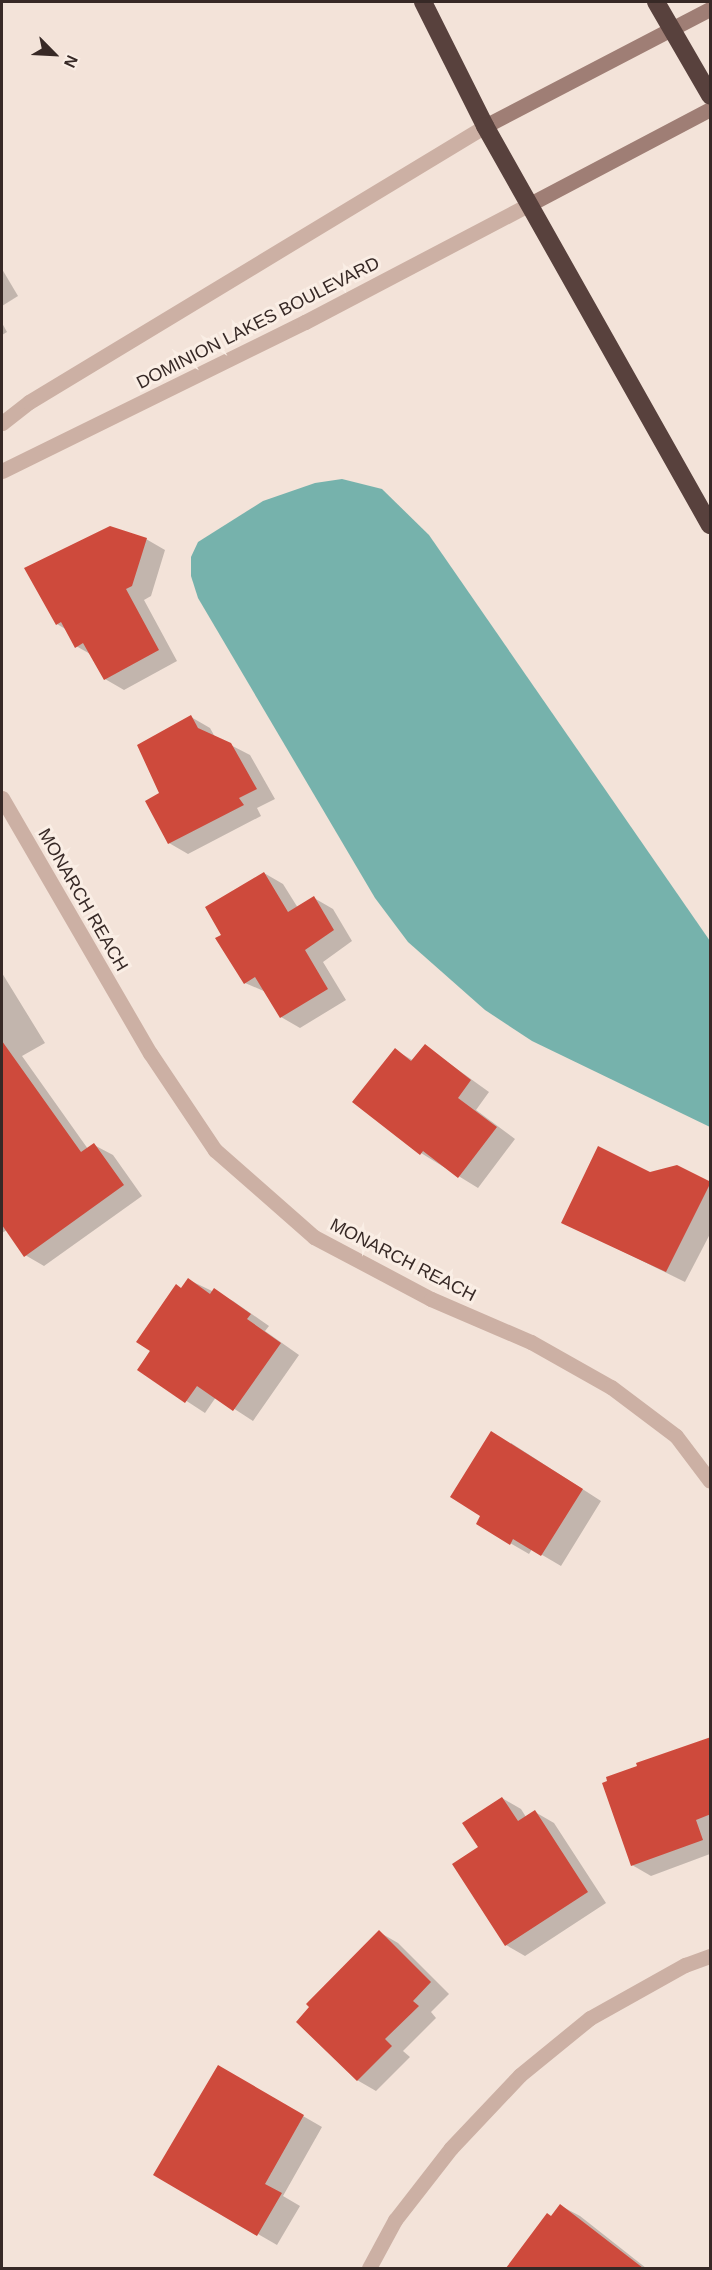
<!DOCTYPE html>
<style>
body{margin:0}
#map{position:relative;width:712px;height:2270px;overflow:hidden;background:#f3e3d9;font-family:Helvetica,sans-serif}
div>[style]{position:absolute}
.water>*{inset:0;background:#76b2ac}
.shadow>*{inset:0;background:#0003}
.building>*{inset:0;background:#ce4a3c}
.minor>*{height:15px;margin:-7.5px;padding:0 7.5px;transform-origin:7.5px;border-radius:7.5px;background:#ccb0a4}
.secondary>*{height:15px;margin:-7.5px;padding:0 7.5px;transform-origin:7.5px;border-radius:7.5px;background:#9f7e75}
.motorway>*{height:18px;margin:-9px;padding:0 9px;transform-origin:9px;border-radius:9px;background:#58413d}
span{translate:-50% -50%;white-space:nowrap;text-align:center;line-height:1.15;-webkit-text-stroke:6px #faeee5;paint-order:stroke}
.street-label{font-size:18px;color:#372926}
.frame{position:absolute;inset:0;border:3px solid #372926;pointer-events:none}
.north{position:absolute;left:24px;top:24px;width:60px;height:60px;-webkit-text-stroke:4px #faeee5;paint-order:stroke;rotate:114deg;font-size:16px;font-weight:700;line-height:24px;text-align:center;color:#372926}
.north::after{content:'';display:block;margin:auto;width:21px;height:27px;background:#372926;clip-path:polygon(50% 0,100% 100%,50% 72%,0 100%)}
</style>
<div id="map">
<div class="water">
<i style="clip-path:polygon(342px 479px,382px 489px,429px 535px,710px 941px,710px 1127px,532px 1041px,485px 1010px,408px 942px,375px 898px,198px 598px,191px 576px,191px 557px,198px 542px,263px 501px,315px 483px)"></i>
</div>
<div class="shadow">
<i style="clip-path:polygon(2px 269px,18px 296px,2px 306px)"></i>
<i style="clip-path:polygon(2px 323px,7px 332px,2px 335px)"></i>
<i style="clip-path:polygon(146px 539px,165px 550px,151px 596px,144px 600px,177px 661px,124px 690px,105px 679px,92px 655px,76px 646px,67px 630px,57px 624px)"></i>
<i style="clip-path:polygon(191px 717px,210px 728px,215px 737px,250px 755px,275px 799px,257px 808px,261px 816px,188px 854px,169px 843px,161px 794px)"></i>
<i style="clip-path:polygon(264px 873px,283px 884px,298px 908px,314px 898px,333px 909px,352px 941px,323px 962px,346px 1000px,300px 1028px,281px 1017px,266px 992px,245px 983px,223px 935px)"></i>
<i style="clip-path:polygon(2px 973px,45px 1043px,22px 1056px,88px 1149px,94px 1145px,113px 1155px,142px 1196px,44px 1266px,25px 1255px,7px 1230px,2px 1233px)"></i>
<i style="clip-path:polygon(425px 1046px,489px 1092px,476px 1110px,515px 1139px,478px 1188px,421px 1153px,395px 1050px,414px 1061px)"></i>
<i style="clip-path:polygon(677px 1167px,710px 1183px,710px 1234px,685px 1282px,563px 1222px,650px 1174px)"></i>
<i style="clip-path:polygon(189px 1280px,233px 1301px,269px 1326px,265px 1331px,299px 1355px,253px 1421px,216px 1397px,205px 1413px,139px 1370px)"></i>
<i style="clip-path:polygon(511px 1443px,601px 1501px,561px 1566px,532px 1549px,529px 1554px,510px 1543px)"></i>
<i style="clip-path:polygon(710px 1744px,710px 1854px,651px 1876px,632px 1865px)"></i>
<i style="clip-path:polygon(502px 1798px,521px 1809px,526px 1817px,535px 1812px,554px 1823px,606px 1903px,525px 1956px,506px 1945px,480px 1848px)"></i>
<i style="clip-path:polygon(379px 1932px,398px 1943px,449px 1994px,431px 2012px,436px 2018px,403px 2051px,410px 2057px,376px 2091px,357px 2080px)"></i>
<i style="clip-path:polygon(218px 2067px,322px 2127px,283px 2196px,300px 2206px,277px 2245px,155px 2175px)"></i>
<i style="clip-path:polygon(561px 2206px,580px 2216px,646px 2268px,507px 2268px,548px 2215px,551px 2217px)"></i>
</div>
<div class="building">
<i style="clip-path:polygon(110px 526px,147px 538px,132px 586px,126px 589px,159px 650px,104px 680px,83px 643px,75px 648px,61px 622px,56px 625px,24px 568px)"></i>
<i style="clip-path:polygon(191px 715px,198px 728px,231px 743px,257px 789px,239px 798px,244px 805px,168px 844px,145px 801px,159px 793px,137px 745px)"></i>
<i style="clip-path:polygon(264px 872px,288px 912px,314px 896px,334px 930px,305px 950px,328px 989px,280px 1018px,255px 977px,244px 984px,215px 938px,221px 935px,205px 907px)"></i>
<i style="clip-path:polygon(2px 1041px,81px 1152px,94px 1143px,124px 1185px,24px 1257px,2px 1225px)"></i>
<i style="clip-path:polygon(425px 1044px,471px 1080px,458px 1098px,497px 1127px,458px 1178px,423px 1151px,420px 1155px,352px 1102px,395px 1048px,411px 1061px)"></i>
<i style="clip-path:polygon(598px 1146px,650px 1172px,677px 1165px,711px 1182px,666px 1272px,561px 1223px)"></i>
<i style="clip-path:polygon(188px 1278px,210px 1294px,214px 1288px,251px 1314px,247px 1319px,281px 1343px,233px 1411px,197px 1386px,185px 1403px,137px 1370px,150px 1351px,136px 1342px,176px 1284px,181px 1288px)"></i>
<i style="clip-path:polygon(491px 1431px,583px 1489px,541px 1556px,513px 1539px,510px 1545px,476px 1524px,480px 1516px,450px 1497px)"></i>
<i style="clip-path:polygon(711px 1737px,711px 1814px,696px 1820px,703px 1840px,631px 1866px,602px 1783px,607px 1781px,606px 1777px,637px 1766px,636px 1763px)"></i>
<i style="clip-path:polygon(502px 1797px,518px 1821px,535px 1810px,588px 1892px,505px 1946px,452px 1864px,478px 1847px,462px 1823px)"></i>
<i style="clip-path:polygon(379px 1930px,431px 1982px,413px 2001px,419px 2006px,385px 2039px,392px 2046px,357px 2081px,296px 2022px,309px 2007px,306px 2004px)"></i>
<i style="clip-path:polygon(218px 2065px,304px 2115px,265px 2184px,282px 2193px,257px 2236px,153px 2175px)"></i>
<i style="clip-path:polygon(560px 2204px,643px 2268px,506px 2268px,547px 2213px,551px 2216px)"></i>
</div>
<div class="minor">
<i style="left:2px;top:423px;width:34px;rotate:-38deg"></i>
<i style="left:29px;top:402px;width:533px;rotate:-31.18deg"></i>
<i style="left:2px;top:471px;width:338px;rotate:-26.2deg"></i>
<i style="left:305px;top:322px;width:254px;rotate:-27.7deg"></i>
<i style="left:2px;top:798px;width:295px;rotate:59.9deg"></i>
<i style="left:150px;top:1053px;width:117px;rotate:56.2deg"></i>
<i style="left:215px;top:1150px;width:132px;rotate:41.3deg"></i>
<i style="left:314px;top:1237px;width:132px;rotate:27.9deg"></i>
<i style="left:431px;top:1299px;width:109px;rotate:23.3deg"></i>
<i style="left:531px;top:1342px;width:92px;rotate:29.4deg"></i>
<i style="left:611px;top:1387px;width:81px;rotate:37deg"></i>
<i style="left:676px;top:1436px;width:56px;rotate:52.9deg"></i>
<i style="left:369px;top:2268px;width:55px;rotate:-61.6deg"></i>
<i style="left:395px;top:2220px;width:91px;rotate:-52.1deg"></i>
<i style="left:451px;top:2148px;width:100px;rotate:-46.6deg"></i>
<i style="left:520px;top:2075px;width:90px;rotate:-39.2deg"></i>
<i style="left:590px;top:2018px;width:109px;rotate:-29.2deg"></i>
<i style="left:685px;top:1965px;width:27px;rotate:-20deg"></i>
</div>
<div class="secondary">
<i style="left:485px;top:126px;width:254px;rotate:-27.5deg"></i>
<i style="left:530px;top:204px;width:204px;rotate:-27.8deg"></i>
</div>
<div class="motorway">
<i style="left:423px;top:2px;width:139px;rotate:63.4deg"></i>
<i style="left:485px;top:126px;width:458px;rotate:60.6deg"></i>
<i style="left:656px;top:2px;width:108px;rotate:59.9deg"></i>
</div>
<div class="street-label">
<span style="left:258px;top:323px;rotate:-27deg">DOMINION LAKES BOULEVARD</span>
<span style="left:83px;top:900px;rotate:60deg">MONARCH REACH</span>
<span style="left:403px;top:1260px;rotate:27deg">MONARCH REACH</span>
</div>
<div class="frame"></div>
<div class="north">N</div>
</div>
